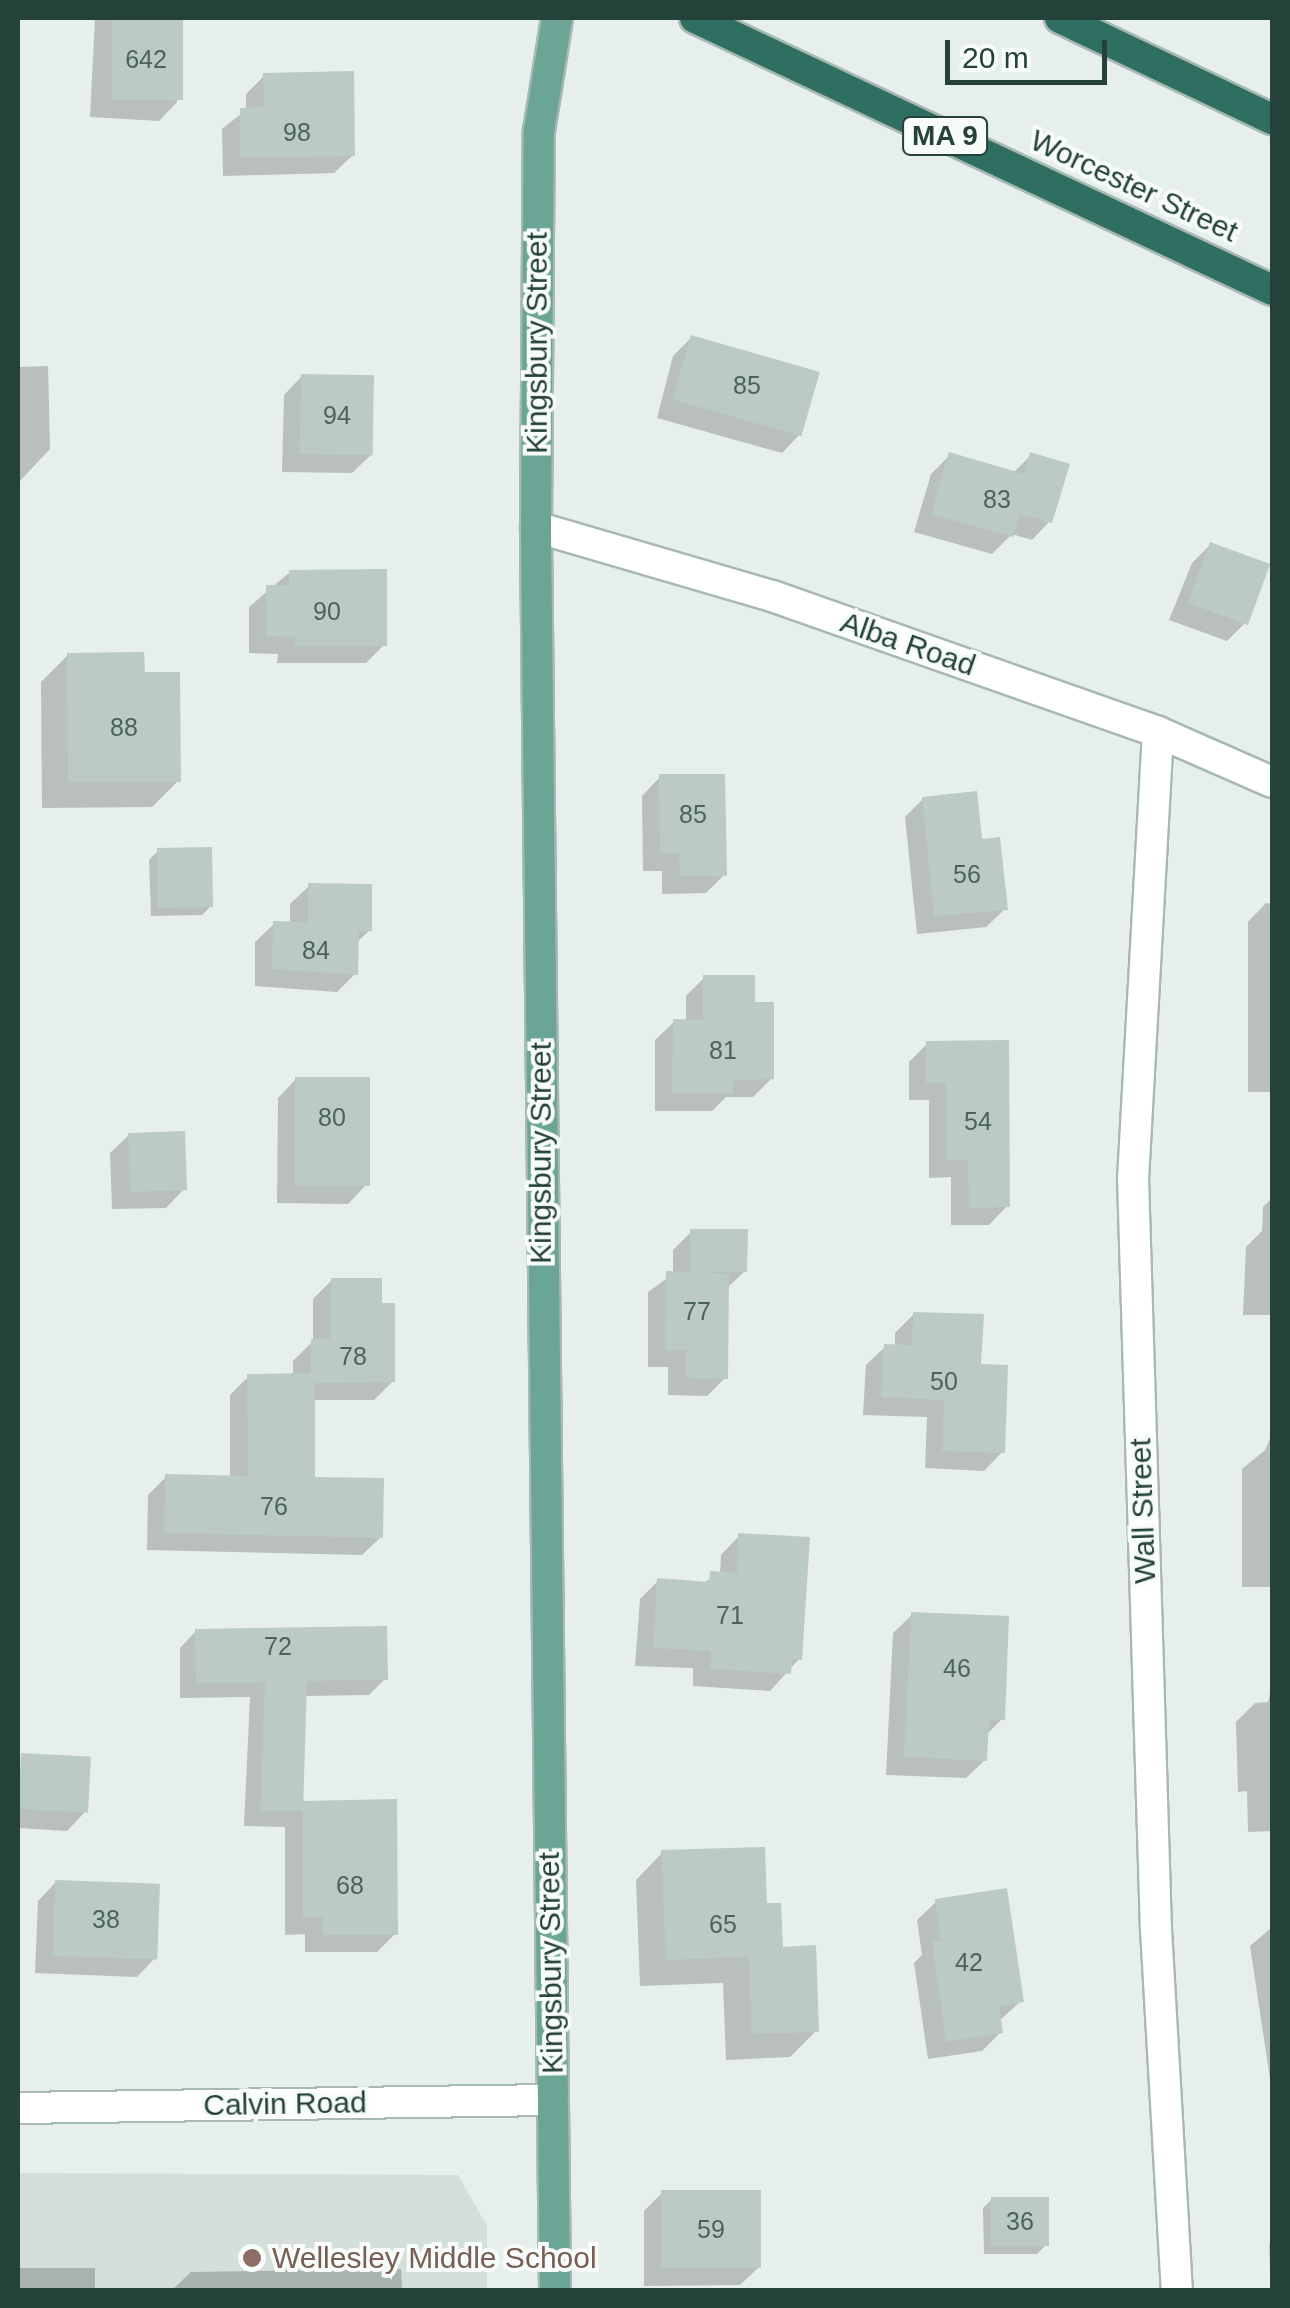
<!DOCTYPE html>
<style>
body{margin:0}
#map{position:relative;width:1290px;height:2308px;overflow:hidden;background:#e6efeb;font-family:Helvetica,sans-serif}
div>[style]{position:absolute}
.built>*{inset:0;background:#d4dfda}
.shadow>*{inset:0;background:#0003;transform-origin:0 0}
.building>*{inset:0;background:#bbcac4;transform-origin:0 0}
.roads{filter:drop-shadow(2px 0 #a8b8b2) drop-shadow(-2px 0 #a8b8b2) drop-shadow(0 2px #a8b8b2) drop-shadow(0 -2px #a8b8b2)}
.minor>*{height:30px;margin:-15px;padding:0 15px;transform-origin:15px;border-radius:15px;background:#fff}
.major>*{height:30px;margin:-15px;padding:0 15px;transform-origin:15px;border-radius:15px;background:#6aa596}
.highway>*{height:30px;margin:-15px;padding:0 15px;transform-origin:15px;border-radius:15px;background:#2f6f62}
.dots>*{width:28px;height:28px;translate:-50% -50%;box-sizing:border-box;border:5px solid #f7fbf9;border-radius:50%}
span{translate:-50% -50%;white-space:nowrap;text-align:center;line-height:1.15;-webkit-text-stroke:8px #f7fbf9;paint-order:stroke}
.number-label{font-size:25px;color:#4a645c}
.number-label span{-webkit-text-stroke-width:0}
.shield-label span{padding:2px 8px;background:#f7fbf9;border:2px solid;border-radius:8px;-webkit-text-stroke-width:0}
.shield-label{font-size:28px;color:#24423a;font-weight:700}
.street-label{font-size:30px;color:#24423a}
.education-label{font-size:30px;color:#785e54}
.left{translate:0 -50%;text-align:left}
.frame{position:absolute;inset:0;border:20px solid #24423a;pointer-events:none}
.scale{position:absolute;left:945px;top:40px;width:162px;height:45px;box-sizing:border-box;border:5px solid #24423a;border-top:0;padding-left:12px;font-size:30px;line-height:35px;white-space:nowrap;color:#24423a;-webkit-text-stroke:8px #f7fbf9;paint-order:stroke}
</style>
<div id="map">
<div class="built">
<i style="clip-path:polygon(18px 2173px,458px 2175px,487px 2226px,487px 2290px,18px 2290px)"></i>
</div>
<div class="shadow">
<i style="clip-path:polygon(95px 18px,181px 18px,177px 102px,159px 121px,90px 117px)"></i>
<i style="clip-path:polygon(264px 76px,353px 155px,334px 173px,223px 176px,222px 129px,246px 110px,246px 94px)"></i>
<i style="clip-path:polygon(692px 337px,800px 434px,782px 453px,657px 418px,673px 356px)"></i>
<i style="clip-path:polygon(48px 366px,50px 449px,18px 483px,18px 367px)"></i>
<i style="clip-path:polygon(302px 376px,371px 455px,352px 473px,282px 472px,284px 395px)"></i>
<i style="clip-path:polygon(950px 455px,1013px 473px,1031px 455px,1050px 521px,1032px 540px,1012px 534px,992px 554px,914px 532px,931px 474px)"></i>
<i style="clip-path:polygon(1210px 545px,1246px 622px,1227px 641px,1169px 620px,1192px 563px)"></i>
<i style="clip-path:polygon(290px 572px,384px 645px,366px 663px,277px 663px,278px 654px,249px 653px,249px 607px)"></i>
<i style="clip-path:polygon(68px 655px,142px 674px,178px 781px,152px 807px,42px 808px,41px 682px)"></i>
<i style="clip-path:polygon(660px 777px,724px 875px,706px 893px,662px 894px,662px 871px,643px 871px,642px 796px)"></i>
<i style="clip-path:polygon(923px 799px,980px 842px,1005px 909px,986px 927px,917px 934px,905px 817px)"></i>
<i style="clip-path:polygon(158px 851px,211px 906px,202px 915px,151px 916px,149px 860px)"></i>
<i style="clip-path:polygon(309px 886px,370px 930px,356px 943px,355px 974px,337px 992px,255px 986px,255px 942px,274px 924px,290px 924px,290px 904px)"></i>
<i style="clip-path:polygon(1266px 903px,1272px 904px,1272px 1092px,1248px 1092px,1248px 922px)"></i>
<i style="clip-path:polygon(704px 978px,752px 1005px,772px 1078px,753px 1097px,726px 1097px,712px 1111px,655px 1111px,655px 1040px,674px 1022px,686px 1022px,686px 996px)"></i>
<i style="clip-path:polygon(928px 1043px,1007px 1206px,989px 1225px,951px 1225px,951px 1177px,929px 1178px,929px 1100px,909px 1100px,909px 1062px)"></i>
<i style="clip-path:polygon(296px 1079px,366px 1185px,348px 1204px,277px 1203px,278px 1098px)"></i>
<i style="clip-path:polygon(129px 1135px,184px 1189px,166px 1208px,112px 1209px,110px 1153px)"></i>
<i style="clip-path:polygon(1272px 1198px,1272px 1315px,1243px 1315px,1246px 1247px,1262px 1231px,1263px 1207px)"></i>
<i style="clip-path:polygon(691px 1232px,745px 1271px,726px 1289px,726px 1377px,707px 1396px,668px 1395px,668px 1367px,648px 1367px,648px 1292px,673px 1274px,673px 1250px)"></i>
<i style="clip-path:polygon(332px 1280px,380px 1306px,393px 1381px,374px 1400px,313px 1400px,313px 1479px,381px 1537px,362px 1555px,147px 1550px,148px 1495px,166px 1477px,230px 1478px,230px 1395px,248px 1377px,293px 1376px,293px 1361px,313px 1341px,313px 1299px)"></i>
<i style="clip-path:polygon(914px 1314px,979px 1366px,1002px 1452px,984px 1471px,925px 1468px,927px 1417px,863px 1415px,866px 1365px,885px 1347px,895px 1347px,895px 1333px)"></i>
<i style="clip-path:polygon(1272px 1434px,1272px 1587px,1242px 1587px,1242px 1469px,1265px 1450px)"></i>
<i style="clip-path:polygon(739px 1536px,799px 1659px,770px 1691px,693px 1686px,693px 1668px,635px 1666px,640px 1599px,658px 1581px,701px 1584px,720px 1574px,721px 1555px)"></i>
<i style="clip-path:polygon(912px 1615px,1002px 1719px,986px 1735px,985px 1760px,966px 1778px,886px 1775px,893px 1633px)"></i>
<i style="clip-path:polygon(196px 1631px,385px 1679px,369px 1695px,304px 1696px,300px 1803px,395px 1934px,377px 1952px,305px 1952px,305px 1934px,285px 1935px,285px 1827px,244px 1826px,250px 1697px,180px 1698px,180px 1648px)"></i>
<i style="clip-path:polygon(1272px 1684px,1272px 1831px,1248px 1832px,1247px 1791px,1238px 1792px,1236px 1722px,1255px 1703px,1268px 1702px)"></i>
<i style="clip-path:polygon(22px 1756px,85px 1812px,67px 1831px,18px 1828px)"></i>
<i style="clip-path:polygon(662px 1853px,765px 1906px,816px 2031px,790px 2057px,726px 2060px,723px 1983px,640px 1986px,636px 1880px)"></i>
<i style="clip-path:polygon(56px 1882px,155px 1958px,137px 1977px,35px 1973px,38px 1901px)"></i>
<i style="clip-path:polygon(936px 1902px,1021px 2001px,999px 2021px,1001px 2032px,982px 2051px,928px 2059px,914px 1963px,922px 1955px,917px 1920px)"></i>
<i style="clip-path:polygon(1272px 1927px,1272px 2092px,1250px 1946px)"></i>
<i style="clip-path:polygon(662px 2193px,759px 2267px,740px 2285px,644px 2286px,644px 2211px)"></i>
<i style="clip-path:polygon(992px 2199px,1046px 2245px,1037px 2254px,984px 2254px,983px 2208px)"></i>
<i style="clip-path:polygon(1272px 2241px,1272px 2290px,1271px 2290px,1269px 2244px)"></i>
<i style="left:95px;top:2268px;width:22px;height:77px;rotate:90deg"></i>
<i style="clip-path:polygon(401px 2269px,402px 2290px,172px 2290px,191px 2272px)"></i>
</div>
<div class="building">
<i style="left:112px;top:18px;width:71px;height:82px"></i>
<i style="clip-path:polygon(354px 71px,355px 156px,240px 158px,240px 108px,264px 107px,263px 73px)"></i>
<i style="left:691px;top:335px;width:134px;height:67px;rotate:16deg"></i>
<i style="left:301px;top:374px;width:73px;height:80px;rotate:1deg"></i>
<i style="clip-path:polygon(949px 452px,1024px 474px,1030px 452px,1070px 464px,1052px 523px,1020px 514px,1013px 537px,931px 514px)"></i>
<i style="left:1210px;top:542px;width:64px;height:65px;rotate:20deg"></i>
<i style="clip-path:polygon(387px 569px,387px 646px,295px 646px,295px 637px,266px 636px,266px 585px,289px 585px,289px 570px)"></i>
<i style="clip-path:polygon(144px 652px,145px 672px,180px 672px,181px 782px,68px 782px,67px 653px)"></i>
<i style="clip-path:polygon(659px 774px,725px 774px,727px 876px,680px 876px,679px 853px,660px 853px)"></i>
<i style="clip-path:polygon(977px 791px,982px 839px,1000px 837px,1008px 910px,934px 916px,922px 797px)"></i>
<i style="left:212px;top:847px;width:60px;height:55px;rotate:89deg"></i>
<i style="clip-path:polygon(308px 883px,372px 884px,372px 931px,359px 931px,358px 975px,272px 969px,273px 921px,308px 922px)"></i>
<i style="clip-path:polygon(703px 975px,755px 975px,755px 1002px,774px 1002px,774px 1079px,733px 1080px,733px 1094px,672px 1093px,673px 1019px,703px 1020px)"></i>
<i style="clip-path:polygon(1009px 1040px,1010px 1207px,969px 1208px,968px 1160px,946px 1161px,946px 1083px,926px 1083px,926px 1041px)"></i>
<i style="left:295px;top:1077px;width:75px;height:109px"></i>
<i style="left:185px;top:1131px;width:59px;height:57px;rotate:88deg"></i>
<i style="clip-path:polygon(690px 1229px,748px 1229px,747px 1272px,701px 1272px,729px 1274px,728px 1379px,686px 1378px,686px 1350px,665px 1350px,666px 1271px,690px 1272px)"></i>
<i style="clip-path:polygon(331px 1278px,382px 1278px,382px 1303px,395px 1303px,395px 1382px,315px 1383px,315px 1477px,384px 1478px,383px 1538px,164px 1533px,165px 1474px,248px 1476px,247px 1374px,311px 1373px,311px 1339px,330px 1339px)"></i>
<i style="clip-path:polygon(913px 1312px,984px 1314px,981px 1364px,1008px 1365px,1005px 1453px,942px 1451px,944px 1400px,881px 1397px,884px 1344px,912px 1345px)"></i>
<i style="clip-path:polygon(738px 1533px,810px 1537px,802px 1660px,792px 1659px,791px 1674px,710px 1669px,711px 1651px,653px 1648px,657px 1578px,709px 1582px,710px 1571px,737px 1573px)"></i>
<i style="clip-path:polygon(911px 1612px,1009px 1616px,1005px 1720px,989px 1719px,987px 1761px,904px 1757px)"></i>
<i style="clip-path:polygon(387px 1626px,388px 1680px,307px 1681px,303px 1811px,260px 1810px,265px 1682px,196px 1683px,195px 1629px)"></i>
<i style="left:21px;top:1753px;width:70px;height:56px;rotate:3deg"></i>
<i style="clip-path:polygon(397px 1799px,398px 1935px,323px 1935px,322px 1917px,303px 1918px,303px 1801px)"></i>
<i style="clip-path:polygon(765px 1847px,767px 1903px,781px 1903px,783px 1947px,816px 1945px,819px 2032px,751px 2034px,749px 1957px,666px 1960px,661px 1850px)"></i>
<i style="left:55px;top:1880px;width:105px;height:76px;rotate:2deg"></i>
<i style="clip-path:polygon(1007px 1888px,1024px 2002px,999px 2006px,1003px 2033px,946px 2042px,932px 1942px,941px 1941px,935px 1899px)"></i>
<i style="left:661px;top:2190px;width:100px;height:78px"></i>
<i style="left:991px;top:2197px;width:58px;height:49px"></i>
</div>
<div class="roads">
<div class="minor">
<i style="left:536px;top:527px;width:249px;rotate:16.3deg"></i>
<i style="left:775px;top:597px;width:406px;rotate:19.4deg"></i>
<i style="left:1158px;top:732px;width:124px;rotate:23.7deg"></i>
<i style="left:1158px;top:732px;width:447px;rotate:93.2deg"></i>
<i style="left:1133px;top:1178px;width:751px;rotate:88.25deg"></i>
<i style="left:1156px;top:1929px;width:362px;rotate:86.7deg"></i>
<i style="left:18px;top:2108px;width:535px;rotate:-0.86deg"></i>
</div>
<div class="major">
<i style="left:555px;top:2290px;width:1763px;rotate:-90.62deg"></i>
<i style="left:536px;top:527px;width:396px;rotate:-89.6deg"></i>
<i style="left:539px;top:131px;width:114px;rotate:-80.9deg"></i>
</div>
<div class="highway">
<i style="left:695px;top:18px;width:638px;rotate:25.24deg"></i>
<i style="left:1060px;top:18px;width:235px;rotate:25.5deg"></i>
</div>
</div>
<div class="dots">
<i style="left:252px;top:2258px;background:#8d6e63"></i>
</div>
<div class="number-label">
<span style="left:146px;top:59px">642</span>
<span style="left:297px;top:132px">98</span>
<span style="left:747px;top:385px">85</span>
<span style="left:337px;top:415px">94</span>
<span style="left:997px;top:499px">83</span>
<span style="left:327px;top:611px">90</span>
<span style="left:124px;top:727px">88</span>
<span style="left:693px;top:814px">85</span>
<span style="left:967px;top:874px">56</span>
<span style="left:316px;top:950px">84</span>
<span style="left:723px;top:1050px">81</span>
<span style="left:332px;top:1117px">80</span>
<span style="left:978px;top:1121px">54</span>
<span style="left:697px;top:1311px">77</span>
<span style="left:353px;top:1356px">78</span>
<span style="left:944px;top:1381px">50</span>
<span style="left:274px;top:1506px">76</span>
<span style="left:730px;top:1615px">71</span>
<span style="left:278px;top:1646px">72</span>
<span style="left:957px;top:1668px">46</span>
<span style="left:350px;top:1885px">68</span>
<span style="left:106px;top:1919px">38</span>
<span style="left:723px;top:1924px">65</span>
<span style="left:969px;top:1962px">42</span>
<span style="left:1020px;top:2221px">36</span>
<span style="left:711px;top:2229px">59</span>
</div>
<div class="shield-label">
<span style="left:945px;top:136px">MA 9</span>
</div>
<div class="street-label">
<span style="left:1134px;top:186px;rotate:25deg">Worcester Street</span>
<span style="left:537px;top:343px;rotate:-90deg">Kingsbury Street</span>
<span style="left:908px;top:644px;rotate:19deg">Alba Road</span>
<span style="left:541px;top:1153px;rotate:-90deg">Kingsbury Street</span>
<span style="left:1143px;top:1511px;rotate:-92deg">Wall Street</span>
<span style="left:551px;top:1963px;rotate:-91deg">Kingsbury Street</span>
<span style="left:285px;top:2104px;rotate:-1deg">Calvin Road</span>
</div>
<div class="education-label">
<span class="left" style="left:272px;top:2258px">Wellesley Middle School</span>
</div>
<div class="frame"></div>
<div class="scale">20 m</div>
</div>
